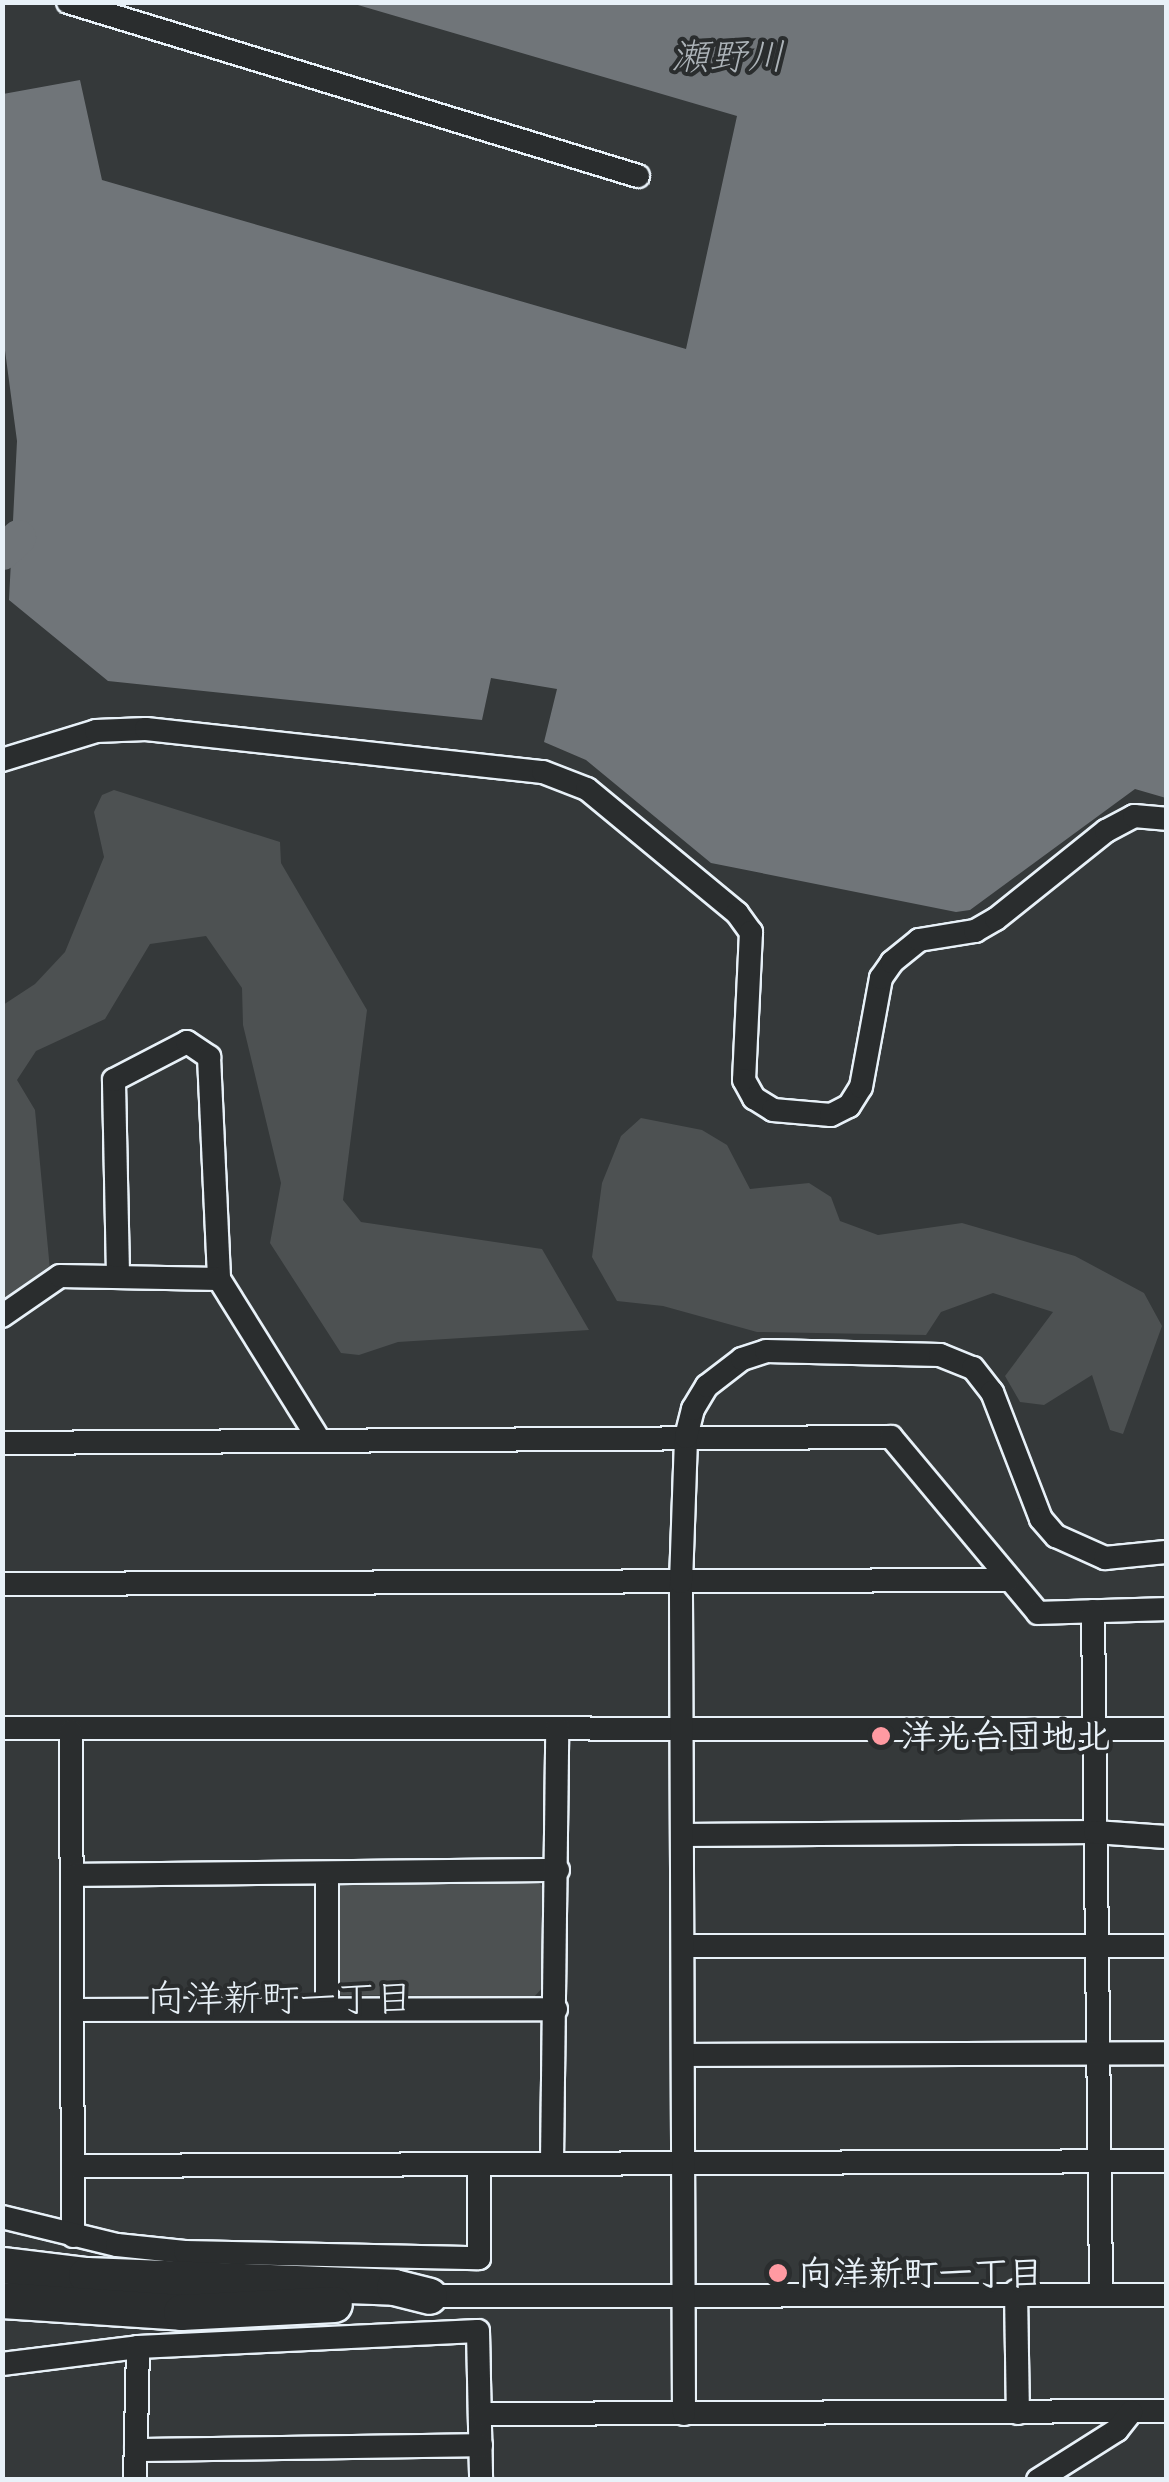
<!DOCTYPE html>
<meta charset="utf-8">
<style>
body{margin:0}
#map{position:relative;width:1169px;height:2482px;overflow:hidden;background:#35393a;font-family:Sriracha,"Klee One",sans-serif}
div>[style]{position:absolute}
.green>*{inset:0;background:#4d5152}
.water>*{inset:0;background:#707579}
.river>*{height:35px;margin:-17.5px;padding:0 17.5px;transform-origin:17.5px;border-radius:17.5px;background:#707579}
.roads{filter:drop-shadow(2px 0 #e8f1f8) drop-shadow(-2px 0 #e8f1f8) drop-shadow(0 2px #e8f1f8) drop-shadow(0 -2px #e8f1f8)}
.minor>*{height:22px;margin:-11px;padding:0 11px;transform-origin:11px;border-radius:11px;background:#2a2d2e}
.highway>*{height:35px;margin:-17.5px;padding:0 17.5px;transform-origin:17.5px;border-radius:17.5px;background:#2a2d2e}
.dots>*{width:28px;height:28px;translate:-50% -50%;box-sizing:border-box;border:5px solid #2a2d2e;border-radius:50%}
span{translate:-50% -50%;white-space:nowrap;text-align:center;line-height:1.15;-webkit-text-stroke:8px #2a2d2e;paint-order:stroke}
.poi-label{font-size:35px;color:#e8f1f8;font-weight:700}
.left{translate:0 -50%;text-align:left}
.water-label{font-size:38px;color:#acb3b8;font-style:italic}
.neighbourhood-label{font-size:38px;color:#e8f1f8}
.frame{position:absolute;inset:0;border:5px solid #e8f1f8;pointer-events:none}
</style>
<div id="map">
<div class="green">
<i style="clip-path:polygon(114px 790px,280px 842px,281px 863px,367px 1010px,343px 1200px,361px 1222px,542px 1249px,589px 1330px,398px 1342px,359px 1355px,341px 1353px,270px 1243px,281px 1183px,243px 1025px,242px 988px,206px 936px,150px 944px,105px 1019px,36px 1051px,17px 1080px,35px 1110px,50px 1270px,3px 1299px,3px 1005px,35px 984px,65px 952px,104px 857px,94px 812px,102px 795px)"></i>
<i style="clip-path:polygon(641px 1118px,702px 1130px,727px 1145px,750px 1189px,809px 1183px,831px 1197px,840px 1221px,878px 1235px,962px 1223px,1075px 1256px,1144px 1293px,1162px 1326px,1123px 1434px,1110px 1430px,1092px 1375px,1044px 1405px,1020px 1402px,1005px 1376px,1053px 1312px,993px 1293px,941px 1312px,926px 1335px,757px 1332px,663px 1306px,617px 1301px,592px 1257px,602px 1183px,621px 1136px)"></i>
<i style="clip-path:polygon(533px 1877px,544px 1888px,545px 1985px,534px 1997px,341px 1995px,334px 1990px,333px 1885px,341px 1878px)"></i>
</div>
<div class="water">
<i style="clip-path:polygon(351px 3px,1166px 3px,1166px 798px,1135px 789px,970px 910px,956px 912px,711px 863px,586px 760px,544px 742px,557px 689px,491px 678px,482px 720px,108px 681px,9px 600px,17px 441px,2px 328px,3px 94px,80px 80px,102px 180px,686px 349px,737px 116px)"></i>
</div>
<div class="river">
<i style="left:2px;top:552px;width:22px;rotate:-43deg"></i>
</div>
<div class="roads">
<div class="minor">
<i style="left:68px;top:2px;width:596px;rotate:16.98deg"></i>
<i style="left:2px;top:760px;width:98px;rotate:-17.1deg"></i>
<i style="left:96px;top:731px;width:50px;rotate:-2.3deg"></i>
<i style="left:146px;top:729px;width:399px;rotate:6.2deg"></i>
<i style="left:543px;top:772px;width:47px;rotate:21.1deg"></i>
<i style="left:587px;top:789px;width:195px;rotate:39.6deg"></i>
<i style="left:737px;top:913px;width:24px;rotate:54deg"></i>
<i style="left:751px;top:932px;width:148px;rotate:92.7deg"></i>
<i style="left:744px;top:1080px;width:21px;rotate:61deg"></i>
<i style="left:754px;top:1098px;width:22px;rotate:32deg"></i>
<i style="left:773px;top:1110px;width:58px;rotate:4.9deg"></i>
<i style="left:831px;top:1115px;width:20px;rotate:-27deg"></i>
<i style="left:849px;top:1106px;width:22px;rotate:-58deg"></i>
<i style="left:861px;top:1087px;width:111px;rotate:-79.6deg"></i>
<i style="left:881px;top:978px;width:19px;rotate:-55deg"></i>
<i style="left:892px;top:962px;width:35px;rotate:-39deg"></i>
<i style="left:919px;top:940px;width:57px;rotate:-9.1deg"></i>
<i style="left:975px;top:931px;width:24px;rotate:-30deg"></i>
<i style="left:996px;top:919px;width:141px;rotate:-38.7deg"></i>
<i style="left:1106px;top:831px;width:32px;rotate:-28deg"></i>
<i style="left:1134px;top:816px;width:32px;rotate:5deg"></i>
<i style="left:118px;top:1274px;width:194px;rotate:-91.2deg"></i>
<i style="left:114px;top:1080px;width:82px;rotate:-27.5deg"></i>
<i style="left:187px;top:1042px;width:27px;rotate:34deg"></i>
<i style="left:209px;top:1057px;width:222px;rotate:87.4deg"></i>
<i style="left:2px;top:1316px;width:70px;rotate:-34.6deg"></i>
<i style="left:60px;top:1276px;width:159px;rotate:1.1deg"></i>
<i style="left:219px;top:1279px;width:187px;rotate:58.1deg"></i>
<i style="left:2px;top:1443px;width:889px;rotate:-0.39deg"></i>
<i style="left:891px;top:1437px;width:229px;rotate:50.1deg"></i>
<i style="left:1038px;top:1613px;width:128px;rotate:-1.8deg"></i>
<i style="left:2px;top:1584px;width:1006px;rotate:-0.23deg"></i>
<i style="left:1093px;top:1611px;width:679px;rotate:89.32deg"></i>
<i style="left:2px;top:1728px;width:1164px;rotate:0.05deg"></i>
<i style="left:71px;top:1731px;width:505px;rotate:89.77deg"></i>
<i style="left:682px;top:1835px;width:413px;rotate:-0.4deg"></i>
<i style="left:1095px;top:1832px;width:71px;rotate:4deg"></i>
<i style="left:327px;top:1874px;width:135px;rotate:90deg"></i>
<i style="left:76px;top:1875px;width:482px;rotate:-0.6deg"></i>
<i style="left:684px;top:1946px;width:482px"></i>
<i style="left:76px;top:2010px;width:480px;rotate:-0.1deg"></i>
<i style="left:685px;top:2055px;width:481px;rotate:-0.2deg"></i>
<i style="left:552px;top:2161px;width:433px;rotate:-89.3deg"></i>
<i style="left:73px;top:2166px;width:1093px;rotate:-0.26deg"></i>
<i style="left:2px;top:2217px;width:118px;rotate:13.7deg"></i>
<i style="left:117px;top:2245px;width:68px;rotate:5.9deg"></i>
<i style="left:185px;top:2252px;width:294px;rotate:1.2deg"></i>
<i style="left:479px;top:2258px;width:94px;rotate:-90deg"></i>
<i style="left:1016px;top:2291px;width:122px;rotate:89.1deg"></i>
<i style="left:429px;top:2296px;width:737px;rotate:-0.08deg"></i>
<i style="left:2px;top:2364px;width:137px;rotate:-7.1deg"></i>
<i style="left:138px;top:2347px;width:340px;rotate:-2.7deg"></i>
<i style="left:478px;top:2331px;width:149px;rotate:88.8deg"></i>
<i style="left:481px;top:2414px;width:685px;rotate:-0.25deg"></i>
<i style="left:684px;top:2414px;width:832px;rotate:-90.21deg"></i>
<i style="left:681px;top:1582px;width:145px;rotate:-88deg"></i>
<i style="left:686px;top:1437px;width:29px;rotate:-76deg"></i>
<i style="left:693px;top:1409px;width:27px;rotate:-59deg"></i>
<i style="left:707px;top:1386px;width:44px;rotate:-37.6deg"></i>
<i style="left:742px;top:1359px;width:25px;rotate:-18deg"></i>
<i style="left:766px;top:1351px;width:174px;rotate:1.3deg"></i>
<i style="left:940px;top:1355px;width:35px;rotate:22deg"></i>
<i style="left:973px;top:1368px;width:31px;rotate:52deg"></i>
<i style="left:992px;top:1392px;width:136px;rotate:68.9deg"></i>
<i style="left:1041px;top:1519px;width:23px;rotate:49deg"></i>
<i style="left:1056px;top:1536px;width:54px;rotate:24.2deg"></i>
<i style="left:1105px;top:1558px;width:61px;rotate:-5.6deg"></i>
<i style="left:136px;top:2450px;width:345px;rotate:-0.8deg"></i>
<i style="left:135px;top:2480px;width:133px;rotate:-88.7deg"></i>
<i style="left:1038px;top:2480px;width:93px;rotate:-32.3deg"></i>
<i style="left:1117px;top:2430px;width:23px;rotate:-52deg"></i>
</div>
<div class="highway">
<i style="left:2px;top:2265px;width:85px;rotate:6.8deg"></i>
<i style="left:86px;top:2275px;width:308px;rotate:2.2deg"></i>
<i style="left:394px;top:2287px;width:36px;rotate:14deg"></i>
<i style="left:2px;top:2300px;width:179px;rotate:3.8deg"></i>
<i style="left:181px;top:2312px;width:153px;rotate:-3deg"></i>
</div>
</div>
<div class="dots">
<i style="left:881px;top:1736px;background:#ff9aa2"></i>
<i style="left:778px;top:2273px;background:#ff9aa2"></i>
</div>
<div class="poi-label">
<span class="left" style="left:901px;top:1736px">洋光台団地北</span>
<span class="left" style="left:798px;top:2273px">向洋新町一丁目</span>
</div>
<div class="water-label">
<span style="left:728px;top:57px">瀬野川</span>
</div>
<div class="neighbourhood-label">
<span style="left:280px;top:1999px">向洋新町一丁目</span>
</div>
<div class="frame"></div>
</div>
